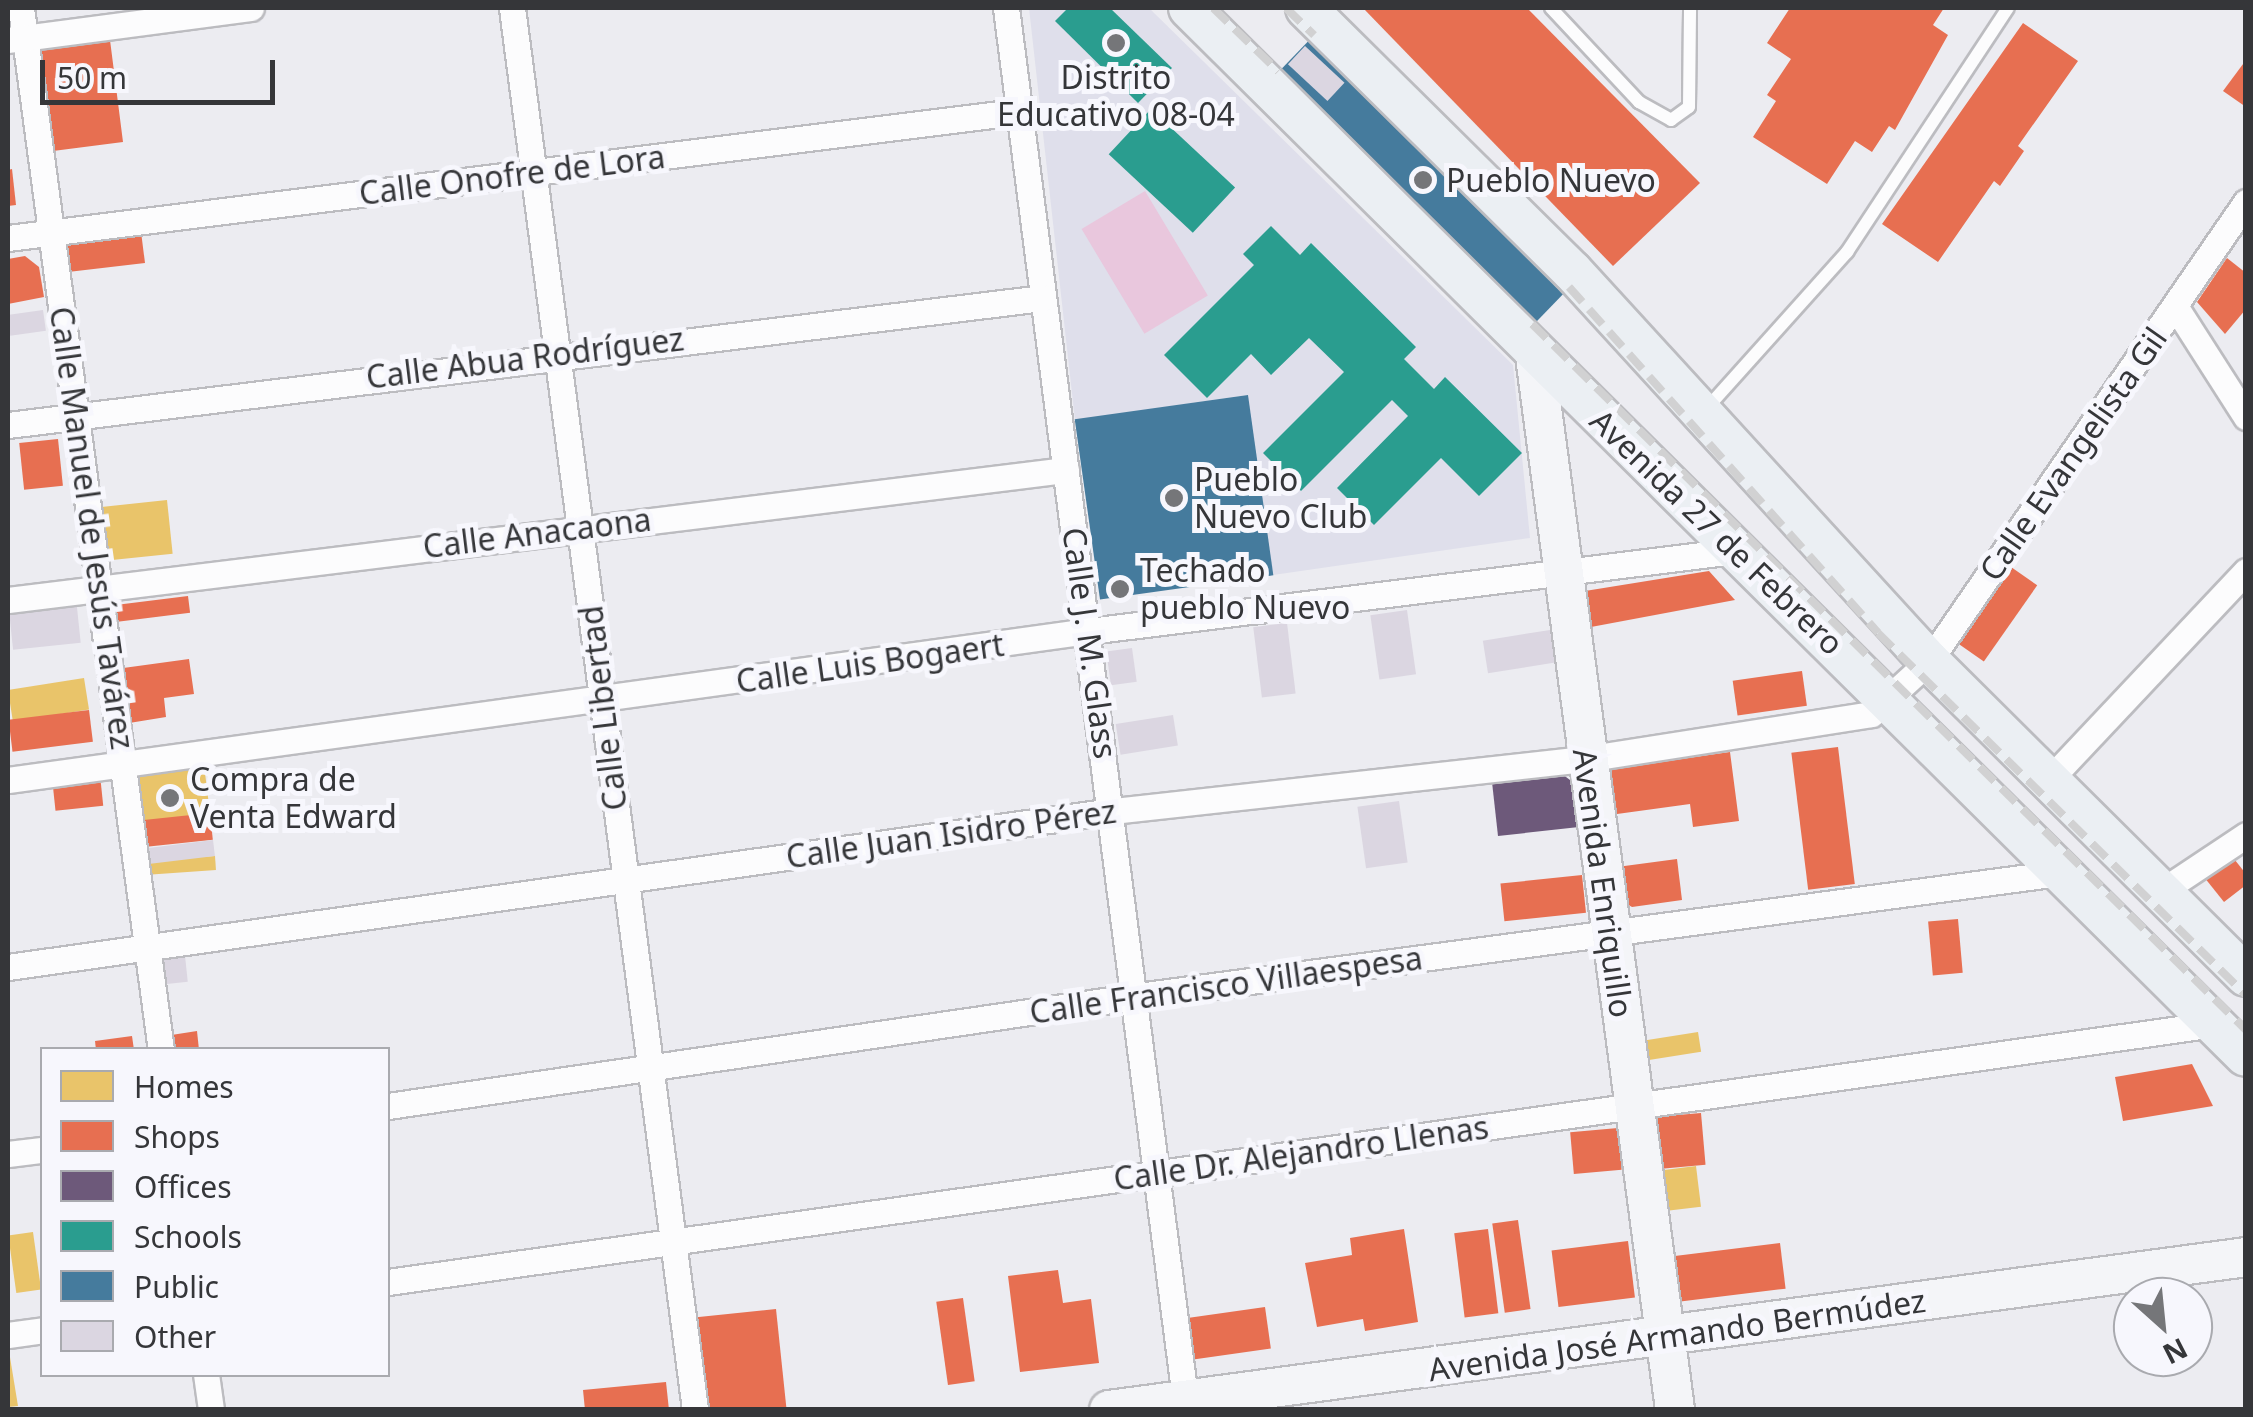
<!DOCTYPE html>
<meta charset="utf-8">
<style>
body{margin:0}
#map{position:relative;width:2253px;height:1417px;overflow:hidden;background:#ececf1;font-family:"Noto Sans",sans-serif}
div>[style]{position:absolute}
.built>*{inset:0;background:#dfdfeb}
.green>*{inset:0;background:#e9c7dd;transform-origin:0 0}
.homes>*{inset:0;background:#e9c46a;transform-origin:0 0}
.shops>*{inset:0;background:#e76f51;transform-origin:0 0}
.offices>*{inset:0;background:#6d597a}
.schools>*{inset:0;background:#2a9d8f;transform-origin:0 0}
.public>*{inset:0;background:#457b9d;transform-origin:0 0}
.building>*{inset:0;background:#dbd6e1;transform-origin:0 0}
.roads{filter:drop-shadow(2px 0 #bcbcc0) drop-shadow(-2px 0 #bcbcc0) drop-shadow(0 2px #bcbcc0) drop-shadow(0 -2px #bcbcc0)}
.lane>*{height:12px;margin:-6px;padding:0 6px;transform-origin:6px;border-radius:6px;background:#fcfcfd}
.street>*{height:25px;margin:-12.5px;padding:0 12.5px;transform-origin:12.5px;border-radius:12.5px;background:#fcfcfd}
.secondary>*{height:38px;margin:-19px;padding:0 19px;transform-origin:19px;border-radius:19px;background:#f4f5f8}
.primary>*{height:40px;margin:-20px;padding:0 20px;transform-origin:20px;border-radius:20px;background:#ebeff3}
.rail>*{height:8px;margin-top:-4px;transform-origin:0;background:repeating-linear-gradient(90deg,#d1d1d2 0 20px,transparent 0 30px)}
.dots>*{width:28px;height:28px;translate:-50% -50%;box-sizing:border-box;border:5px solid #f7f7fd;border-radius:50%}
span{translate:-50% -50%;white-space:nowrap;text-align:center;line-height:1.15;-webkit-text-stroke:10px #f7f7fd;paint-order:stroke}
.poi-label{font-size:32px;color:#353639}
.left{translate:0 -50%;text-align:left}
.street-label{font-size:32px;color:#353639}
.frame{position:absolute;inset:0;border:10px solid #353639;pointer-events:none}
.legend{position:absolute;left:40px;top:1047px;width:350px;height:330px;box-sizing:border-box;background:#f7f7fd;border:2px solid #a9aaaf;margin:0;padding:12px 18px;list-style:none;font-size:30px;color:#353639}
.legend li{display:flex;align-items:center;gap:20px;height:50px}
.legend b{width:50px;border:2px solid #a9aaaf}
.north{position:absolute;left:2113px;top:1277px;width:100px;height:100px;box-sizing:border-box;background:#f7f7fd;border:2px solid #a9aaaf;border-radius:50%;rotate:153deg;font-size:28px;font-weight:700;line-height:40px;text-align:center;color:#353639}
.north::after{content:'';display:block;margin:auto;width:35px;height:45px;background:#757679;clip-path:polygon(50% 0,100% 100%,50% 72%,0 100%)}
.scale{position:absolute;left:40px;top:60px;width:235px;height:45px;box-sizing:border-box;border:5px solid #353639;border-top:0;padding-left:12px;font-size:30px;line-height:35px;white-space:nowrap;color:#353639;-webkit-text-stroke:8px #f7f7fd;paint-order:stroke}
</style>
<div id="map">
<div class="built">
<i style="clip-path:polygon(1029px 8px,1149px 8px,1513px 365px,1530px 538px,1273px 575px,1247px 395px,1075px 420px)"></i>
</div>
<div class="green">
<i style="left:1145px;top:191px;width:122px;height:74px;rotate:59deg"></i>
</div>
<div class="homes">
<i style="left:167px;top:500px;width:54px;height:73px;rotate:84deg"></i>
<i style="left:84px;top:678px;width:32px;height:77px;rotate:81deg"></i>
<i style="clip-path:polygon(204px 765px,210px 813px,135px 823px,131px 783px,138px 774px)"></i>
<i style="left:215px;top:856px;width:14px;height:68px;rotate:86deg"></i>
<i style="left:1698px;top:1032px;width:20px;height:56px;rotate:81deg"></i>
<i style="left:1696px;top:1166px;width:41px;height:34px;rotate:83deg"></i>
<i style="left:33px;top:1232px;width:58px;height:25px;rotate:82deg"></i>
<i style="clip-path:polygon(8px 1345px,18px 1406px,8px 1407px)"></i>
</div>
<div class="shops">
<i style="clip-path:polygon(1363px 8px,1527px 8px,1700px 183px,1613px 266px)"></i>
<i style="clip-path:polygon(1790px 8px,1944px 8px,1933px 25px,1948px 35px,1895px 130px,1889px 126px,1872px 152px,1855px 141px,1827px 184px,1753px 137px,1776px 101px,1767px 95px,1791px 59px,1767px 43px)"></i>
<i style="clip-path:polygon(2023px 23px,2078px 61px,2018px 146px,2024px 151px,2000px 186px,1994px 181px,1938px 262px,1882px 224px)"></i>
<i style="clip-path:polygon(110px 40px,123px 142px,53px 151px,47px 106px,38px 107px,32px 61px,43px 48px)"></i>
<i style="clip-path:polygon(2246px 60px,2246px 107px,2223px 91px)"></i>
<i style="clip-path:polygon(12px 169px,16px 205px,8px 206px,8px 170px)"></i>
<i style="clip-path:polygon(140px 224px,145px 263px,68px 272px,65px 242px)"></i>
<i style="clip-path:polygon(25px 256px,39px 267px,44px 297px,8px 304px,8px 259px)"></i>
<i style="clip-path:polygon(2227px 258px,2246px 273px,2246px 309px,2225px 334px,2197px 302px)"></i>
<i style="left:58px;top:439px;width:47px;height:39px;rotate:84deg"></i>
<i style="left:2011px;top:567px;width:32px;height:93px;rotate:35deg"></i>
<i style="clip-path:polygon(1709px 571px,1735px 600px,1591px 627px,1585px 591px)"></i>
<i style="left:188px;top:596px;width:17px;height:77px;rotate:83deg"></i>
<i style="clip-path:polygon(189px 659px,194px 694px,164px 698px,166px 717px,123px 724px,116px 669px)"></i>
<i style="left:1802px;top:671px;width:35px;height:70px;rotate:82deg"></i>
<i style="left:89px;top:710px;width:32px;height:81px;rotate:83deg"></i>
<i style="left:1838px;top:747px;width:138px;height:47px;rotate:83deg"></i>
<i style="clip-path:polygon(1730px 752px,1739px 821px,1693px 827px,1690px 804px,1617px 814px,1611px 769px)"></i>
<i style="left:100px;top:775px;width:31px;height:48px;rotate:84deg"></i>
<i style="left:210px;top:813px;width:27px;height:76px;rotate:84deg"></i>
<i style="clip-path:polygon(2231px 855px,2246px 874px,2246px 885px,2224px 902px,2204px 877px)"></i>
<i style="clip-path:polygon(1677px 859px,1682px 900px,1632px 907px,1622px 901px,1617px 867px)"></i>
<i style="left:1582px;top:875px;width:38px;height:82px;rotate:84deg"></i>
<i style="left:1958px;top:919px;width:54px;height:30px;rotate:85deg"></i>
<i style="clip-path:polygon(197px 1031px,199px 1050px,167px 1050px,165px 1036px)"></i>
<i style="clip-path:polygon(132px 1036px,134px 1050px,96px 1050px,95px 1041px)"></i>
<i style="clip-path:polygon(2192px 1064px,2213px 1106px,2123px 1121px,2115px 1077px)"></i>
<i style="left:1701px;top:1113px;width:52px;height:44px;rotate:85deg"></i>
<i style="left:1618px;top:1128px;width:42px;height:48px;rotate:85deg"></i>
<i style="left:1518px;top:1220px;width:90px;height:26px;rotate:82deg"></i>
<i style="clip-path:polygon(1404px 1229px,1418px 1322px,1365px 1331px,1363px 1319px,1317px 1327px,1305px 1263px,1352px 1255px,1350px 1238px)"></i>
<i style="left:1488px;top:1229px;width:85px;height:34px;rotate:83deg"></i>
<i style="left:1628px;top:1241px;width:57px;height:77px;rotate:83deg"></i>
<i style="left:1780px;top:1243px;width:46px;height:110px;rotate:83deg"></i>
<i style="clip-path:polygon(1058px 1270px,1063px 1303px,1091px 1299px,1099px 1363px,1020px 1372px,1008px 1276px)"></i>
<i style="left:963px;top:1298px;width:84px;height:27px;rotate:82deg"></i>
<i style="left:1265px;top:1307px;width:42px;height:80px;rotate:82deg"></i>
<i style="left:776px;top:1309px;width:102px;height:80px;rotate:84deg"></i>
<i style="clip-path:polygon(666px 1382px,669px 1410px,585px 1410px,583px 1390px)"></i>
</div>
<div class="offices">
<i style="clip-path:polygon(1562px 774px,1574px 783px,1579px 827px,1498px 836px,1492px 782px)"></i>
</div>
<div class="schools">
<i style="clip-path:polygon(1068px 8px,1110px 8px,1172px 68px,1138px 103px,1055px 21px)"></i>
<i style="left:1151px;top:109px;width:115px;height:62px;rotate:43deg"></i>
<i style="clip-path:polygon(1271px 226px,1300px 255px,1311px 243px,1416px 347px,1404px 359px,1434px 389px,1445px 377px,1522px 453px,1479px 496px,1441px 458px,1374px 525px,1337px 488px,1408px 416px,1392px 400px,1301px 491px,1263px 453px,1344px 372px,1309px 338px,1271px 375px,1251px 354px,1207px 398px,1164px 355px,1254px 265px,1243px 254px)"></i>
</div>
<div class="public">
<i style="left:1319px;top:30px;width:359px;height:69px;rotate:44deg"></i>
<i style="left:1248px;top:395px;width:182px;height:175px;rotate:82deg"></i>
</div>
<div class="building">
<i style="left:1305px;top:46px;width:54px;height:25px;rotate:43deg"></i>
<i style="left:43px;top:310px;width:21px;height:36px;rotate:82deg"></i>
<i style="left:76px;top:598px;width:45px;height:68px;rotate:84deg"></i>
<i style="left:1407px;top:610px;width:65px;height:37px;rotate:82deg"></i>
<i style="left:1287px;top:623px;width:71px;height:34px;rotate:83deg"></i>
<i style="left:1550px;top:630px;width:33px;height:68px;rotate:81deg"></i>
<i style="left:1132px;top:648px;width:34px;height:26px;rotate:82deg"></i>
<i style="left:1173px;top:715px;width:31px;height:58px;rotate:81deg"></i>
<i style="left:1399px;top:801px;width:62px;height:42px;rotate:82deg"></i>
<i style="left:213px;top:840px;width:16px;height:67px;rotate:83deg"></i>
<i style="left:184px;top:946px;width:36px;height:28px;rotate:84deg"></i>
</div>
<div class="roads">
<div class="lane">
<i style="left:1551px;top:8px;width:129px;rotate:46.9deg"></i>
<i style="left:1639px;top:102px;width:37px;rotate:29deg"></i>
<i style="left:1671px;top:120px;width:22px;rotate:-36deg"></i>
<i style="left:1689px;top:107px;width:99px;rotate:-89.4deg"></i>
<i style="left:1707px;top:408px;width:210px;rotate:-48.1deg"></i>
<i style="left:1847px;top:252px;width:292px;rotate:-56.6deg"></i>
</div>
<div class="street">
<i style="left:21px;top:8px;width:1051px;rotate:82.35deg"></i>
<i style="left:512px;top:8px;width:1414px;rotate:82.56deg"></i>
<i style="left:1006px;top:8px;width:1401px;rotate:82.66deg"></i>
<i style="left:8px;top:40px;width:245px;rotate:-7.5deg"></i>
<i style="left:8px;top:238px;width:1016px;rotate:-7.13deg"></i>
<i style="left:2175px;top:306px;width:132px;rotate:57.4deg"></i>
<i style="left:8px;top:425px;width:1043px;rotate:-7deg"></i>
<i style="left:8px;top:600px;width:1066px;rotate:-7.01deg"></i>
<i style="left:8px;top:780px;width:1091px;rotate:-7.85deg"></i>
<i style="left:1089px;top:631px;width:650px;rotate:-7.07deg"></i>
<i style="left:2049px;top:780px;width:287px;rotate:-46.7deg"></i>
<i style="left:2162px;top:891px;width:101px;rotate:-33.7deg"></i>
<i style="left:8px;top:967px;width:1116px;rotate:-8.04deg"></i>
<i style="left:1113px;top:811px;width:475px;rotate:-6.3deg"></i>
<i style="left:1585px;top:759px;width:290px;rotate:-8.9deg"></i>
<i style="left:1871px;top:714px;width:79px;rotate:-42.4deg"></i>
<i style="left:1929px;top:661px;width:558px;rotate:-55.37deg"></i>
<i style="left:388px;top:1106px;width:758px;rotate:-8.34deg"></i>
<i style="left:1138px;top:996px;width:936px;rotate:-7.61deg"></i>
<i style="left:8px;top:1154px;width:34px;rotate:-7deg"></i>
<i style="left:388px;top:1282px;width:1844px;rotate:-8.04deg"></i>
<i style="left:8px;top:1335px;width:34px;rotate:-8deg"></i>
<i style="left:206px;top:1374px;width:36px;rotate:82deg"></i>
</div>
<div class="secondary">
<i style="left:1535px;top:356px;width:1063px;rotate:82.43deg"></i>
<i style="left:1109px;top:1410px;width:1147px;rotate:-7.66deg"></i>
</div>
<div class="primary">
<i style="left:1189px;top:8px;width:1488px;rotate:44.76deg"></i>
<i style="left:1306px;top:8px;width:374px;rotate:44.7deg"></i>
<i style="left:1572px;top:271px;width:529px;rotate:47.53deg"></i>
<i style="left:1929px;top:661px;width:447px;rotate:44.8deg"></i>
</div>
</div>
<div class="rail">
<i style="left:1213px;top:8px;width:91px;rotate:44.1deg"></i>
<i style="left:1286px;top:8px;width:39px;rotate:44deg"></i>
<i style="left:1569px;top:287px;width:464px;rotate:48.2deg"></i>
<i style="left:1878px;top:633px;width:516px;rotate:44.53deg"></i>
<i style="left:1532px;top:324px;width:1004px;rotate:44.68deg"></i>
</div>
<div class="dots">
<i style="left:1116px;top:43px;background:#757679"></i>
<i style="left:1423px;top:180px;background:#757679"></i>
<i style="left:1174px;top:498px;background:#757679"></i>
<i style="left:1120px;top:589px;background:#757679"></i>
<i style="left:170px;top:798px;background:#757679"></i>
</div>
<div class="poi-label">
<span style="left:1116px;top:96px">Distrito<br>Educativo 08-04</span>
<span class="left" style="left:1446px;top:180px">Pueblo Nuevo</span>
<span class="left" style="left:1194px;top:498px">Pueblo<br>Nuevo Club</span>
<span class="left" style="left:1140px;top:589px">Techado<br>pueblo Nuevo</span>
<span class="left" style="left:190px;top:798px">Compra de<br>Venta Edward</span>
</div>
<div class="street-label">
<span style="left:512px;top:175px;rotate:-7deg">Calle Onofre de Lora</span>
<span style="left:525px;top:358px;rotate:-7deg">Calle Abua Rodríguez</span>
<span style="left:2073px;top:454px;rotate:-55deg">Calle Evangelista Gil</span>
<span style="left:92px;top:528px;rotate:82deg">Calle Manuel de Jesús Tavárez</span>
<span style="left:1717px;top:532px;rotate:44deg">Avenida 27 de Febrero</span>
<span style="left:537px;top:533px;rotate:-7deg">Calle Anacaona</span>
<span style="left:1090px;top:643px;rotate:82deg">Calle J. M. Glass</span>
<span style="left:870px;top:663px;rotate:-8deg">Calle Luis Bogaert</span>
<span style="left:603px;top:708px;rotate:-97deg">Calle Libertad</span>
<span style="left:951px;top:834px;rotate:-8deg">Calle Juan Isidro Pérez</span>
<span style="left:1603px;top:883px;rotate:82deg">Avenida Enriquillo</span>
<span style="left:1226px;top:985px;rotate:-8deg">Calle Francisco Villaespesa</span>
<span style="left:1301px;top:1153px;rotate:-8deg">Calle Dr. Alejandro Llenas</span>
<span style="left:1677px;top:1335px;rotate:-8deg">Avenida José Armando Bermúdez</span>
</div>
<div class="frame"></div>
<ul class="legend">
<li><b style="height:28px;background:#e9c46a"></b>Homes</li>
<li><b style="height:28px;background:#e76f51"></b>Shops</li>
<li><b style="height:28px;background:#6d597a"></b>Offices</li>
<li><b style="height:28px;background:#2a9d8f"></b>Schools</li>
<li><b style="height:28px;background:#457b9d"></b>Public</li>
<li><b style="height:28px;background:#dbd6e1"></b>Other</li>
</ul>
<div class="north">N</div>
<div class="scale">50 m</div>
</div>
